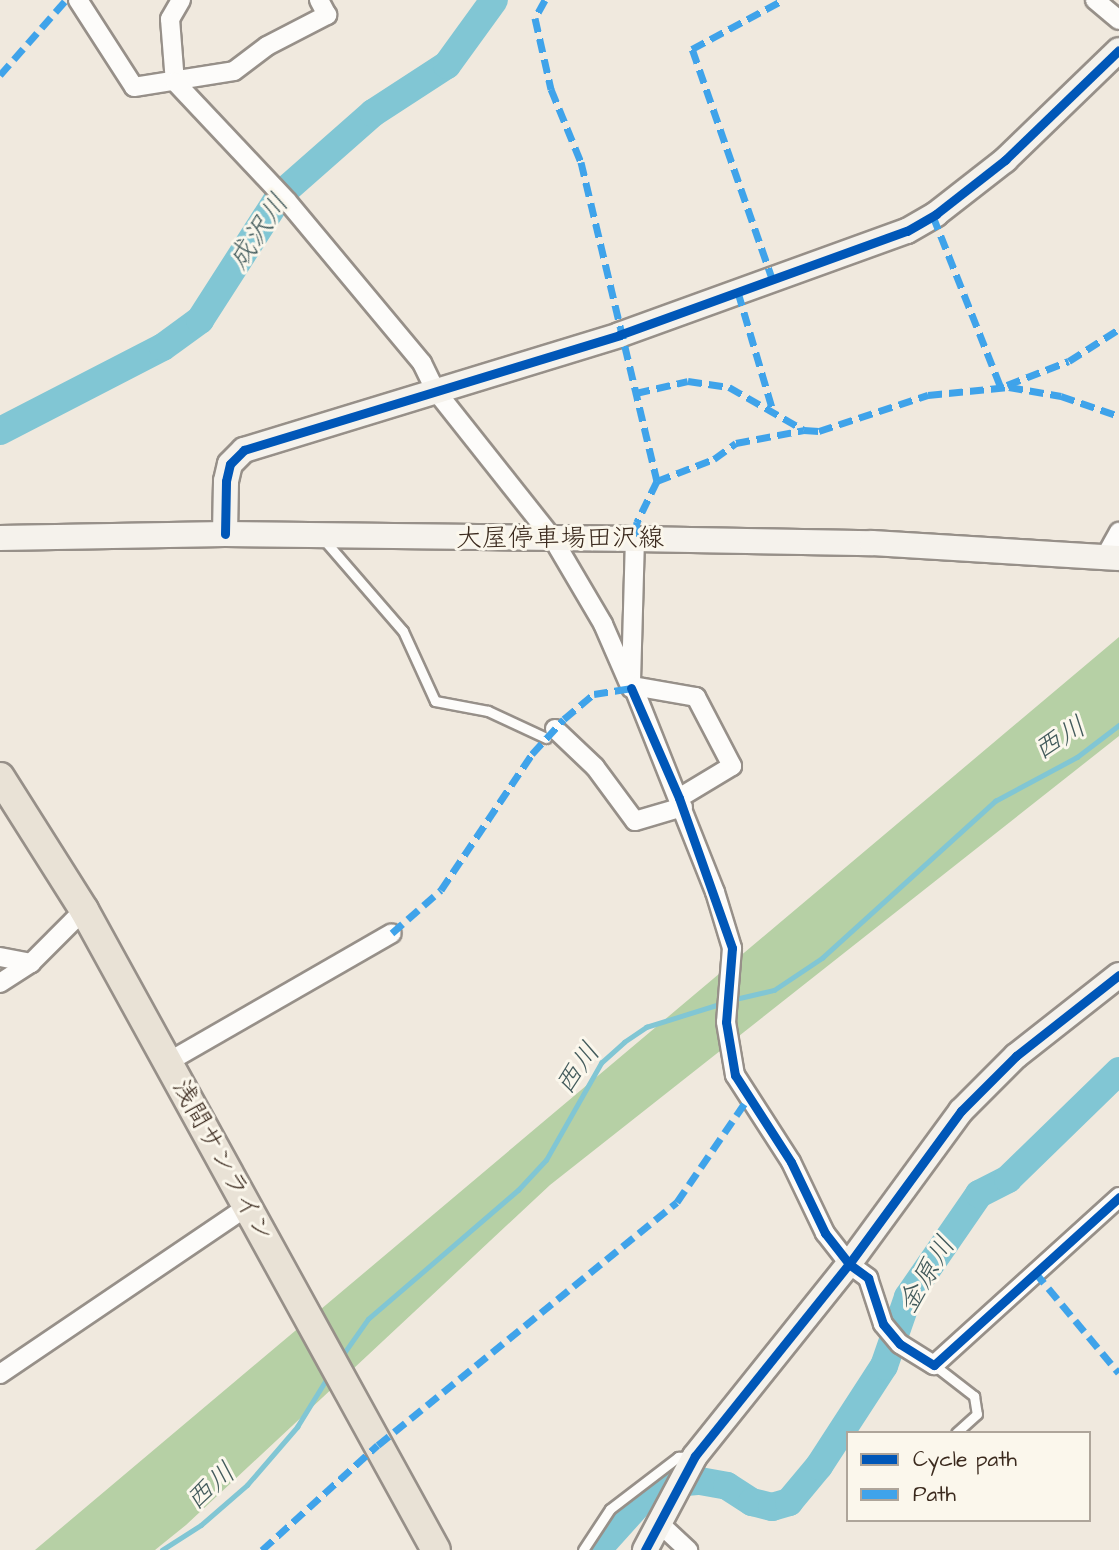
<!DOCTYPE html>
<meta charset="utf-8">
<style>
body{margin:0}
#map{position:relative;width:1119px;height:1550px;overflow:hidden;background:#f0e9de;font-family:"Architects Daughter","Klee One",sans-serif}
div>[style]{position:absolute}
.forest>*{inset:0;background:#b6d0a5}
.stream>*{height:4.5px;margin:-2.25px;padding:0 2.25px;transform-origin:2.25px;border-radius:2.25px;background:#81c6d4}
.river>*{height:28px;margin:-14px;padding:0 14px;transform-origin:14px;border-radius:14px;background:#81c6d4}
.roads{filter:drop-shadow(2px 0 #979089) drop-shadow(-2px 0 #979089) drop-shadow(0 2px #979089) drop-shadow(0 -2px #979089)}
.lane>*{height:9px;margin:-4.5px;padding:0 4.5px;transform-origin:4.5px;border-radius:4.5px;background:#fdfcfa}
.street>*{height:18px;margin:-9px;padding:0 9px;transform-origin:9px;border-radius:9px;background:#fdfcfa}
.secondary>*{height:24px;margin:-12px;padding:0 12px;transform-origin:12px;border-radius:12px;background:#f5f2ec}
.primary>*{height:28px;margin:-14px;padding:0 14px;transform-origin:14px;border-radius:14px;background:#e9e2d6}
.quiet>*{height:7px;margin-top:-3.5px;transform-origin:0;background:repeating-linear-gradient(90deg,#3fa3ea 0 14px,transparent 0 21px)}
.cycleway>*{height:9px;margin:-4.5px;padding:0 4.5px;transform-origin:4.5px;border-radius:4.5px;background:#0057b8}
span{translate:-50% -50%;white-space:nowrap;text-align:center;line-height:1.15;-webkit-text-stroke:6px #fbf7ec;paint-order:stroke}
.street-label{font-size:26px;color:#3b2a1e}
.water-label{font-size:28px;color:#435b5c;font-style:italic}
.legend{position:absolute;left:846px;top:1431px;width:245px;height:91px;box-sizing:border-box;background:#fbf7ec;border:2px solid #aea59a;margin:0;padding:9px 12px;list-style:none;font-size:21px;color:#3b2a1e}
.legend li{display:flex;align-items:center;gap:14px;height:35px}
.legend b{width:35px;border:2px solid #aea59a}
</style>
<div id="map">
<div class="forest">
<i style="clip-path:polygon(1119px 637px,1119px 736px,550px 1185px,186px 1525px,155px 1550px,35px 1550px)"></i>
</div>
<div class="stream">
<i style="left:731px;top:1000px;width:44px;rotate:-13.1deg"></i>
<i style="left:774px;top:990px;width:58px;rotate:-33.7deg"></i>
<i style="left:822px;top:958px;width:234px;rotate:-42.2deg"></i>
<i style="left:995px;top:801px;width:93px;rotate:-28.2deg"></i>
<i style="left:1077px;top:757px;width:53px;rotate:-37.3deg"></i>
<i style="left:342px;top:1356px;width:45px;rotate:-54.9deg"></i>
<i style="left:368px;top:1319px;width:198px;rotate:-40.7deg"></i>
<i style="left:518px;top:1190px;width:41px;rotate:-47deg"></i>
<i style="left:546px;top:1160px;width:112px;rotate:-60.4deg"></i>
<i style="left:601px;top:1063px;width:31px;rotate:-42deg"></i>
<i style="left:624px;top:1042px;width:27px;rotate:-34deg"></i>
<i style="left:646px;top:1027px;width:81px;rotate:-17.3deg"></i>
<i style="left:162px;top:1550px;width:46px;rotate:-32.7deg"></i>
<i style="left:201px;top:1525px;width:61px;rotate:-41deg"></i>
<i style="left:247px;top:1485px;width:77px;rotate:-49.2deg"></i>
<i style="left:297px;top:1427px;width:61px;rotate:-58.4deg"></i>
</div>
<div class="river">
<i style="left:0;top:431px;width:183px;rotate:-27.3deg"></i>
<i style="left:163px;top:347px;width:46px;rotate:-36.1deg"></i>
<i style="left:200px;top:320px;width:150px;rotate:-57.3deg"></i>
<i style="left:281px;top:194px;width:123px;rotate:-41.4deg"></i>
<i style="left:373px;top:113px;width:88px;rotate:-33deg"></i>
<i style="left:447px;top:65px;width:80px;rotate:-54.1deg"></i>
<i style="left:597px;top:1550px;width:69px;rotate:-48deg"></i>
<i style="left:643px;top:1499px;width:26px;rotate:-36deg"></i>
<i style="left:664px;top:1484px;width:36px;rotate:-5deg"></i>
<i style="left:700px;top:1481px;width:27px;rotate:10deg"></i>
<i style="left:727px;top:1486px;width:30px;rotate:33deg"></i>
<i style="left:752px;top:1502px;width:21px;rotate:14deg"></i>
<i style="left:772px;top:1507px;width:18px;rotate:-16deg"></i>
<i style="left:789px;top:1502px;width:47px;rotate:-50.2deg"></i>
<i style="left:819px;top:1466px;width:119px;rotate:-57deg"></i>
<i style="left:884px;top:1366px;width:73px;rotate:-70.8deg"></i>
<i style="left:908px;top:1297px;width:125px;rotate:-55.4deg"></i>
<i style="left:979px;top:1194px;width:33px;rotate:-27deg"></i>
<i style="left:1008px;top:1179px;width:155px;rotate:-44.2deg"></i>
</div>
<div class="roads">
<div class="lane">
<i style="left:325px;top:541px;width:119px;rotate:49.1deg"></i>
<i style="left:403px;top:631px;width:77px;rotate:65.4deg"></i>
<i style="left:435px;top:701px;width:54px;rotate:10.7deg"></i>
<i style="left:488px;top:711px;width:64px;rotate:25deg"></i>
<i style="left:934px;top:1365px;width:51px;rotate:37.8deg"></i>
<i style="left:974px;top:1396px;width:18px;rotate:81deg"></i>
<i style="left:977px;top:1414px;width:28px;rotate:138deg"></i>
<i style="left:583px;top:1550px;width:49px;rotate:-56.6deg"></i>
<i style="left:610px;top:1509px;width:86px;rotate:-37.4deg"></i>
<i style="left:678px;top:1457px;width:14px;rotate:-4deg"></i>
</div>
<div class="street">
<i style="left:78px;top:0;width:103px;rotate:57.2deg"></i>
<i style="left:134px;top:87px;width:101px;rotate:-9.1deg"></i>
<i style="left:234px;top:71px;width:41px;rotate:-37.1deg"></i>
<i style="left:267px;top:46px;width:68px;rotate:-27.3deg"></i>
<i style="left:327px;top:15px;width:17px;rotate:-118deg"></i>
<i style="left:181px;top:0;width:22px;rotate:120deg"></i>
<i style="left:170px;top:19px;width:63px;rotate:85.5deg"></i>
<i style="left:175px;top:82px;width:163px;rotate:46.7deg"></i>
<i style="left:287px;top:201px;width:211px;rotate:50.2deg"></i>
<i style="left:422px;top:363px;width:30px;rotate:64deg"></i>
<i style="left:435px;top:390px;width:190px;rotate:51.6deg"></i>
<i style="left:553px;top:539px;width:99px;rotate:59.5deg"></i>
<i style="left:603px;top:624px;width:70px;rotate:66.4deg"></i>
<i style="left:1095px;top:0;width:31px;rotate:40deg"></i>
<i style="left:1105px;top:557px;width:29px;rotate:-61deg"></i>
<i style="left:631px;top:681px;width:142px;rotate:-88.4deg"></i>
<i style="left:633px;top:686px;width:222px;rotate:68.3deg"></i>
<i style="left:715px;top:892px;width:59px;rotate:73.1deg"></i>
<i style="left:732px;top:948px;width:74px;rotate:94.6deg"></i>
<i style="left:726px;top:1022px;width:54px;rotate:80.4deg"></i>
<i style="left:735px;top:1075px;width:103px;rotate:57.2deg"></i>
<i style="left:791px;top:1162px;width:79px;rotate:64.4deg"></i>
<i style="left:825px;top:1233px;width:39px;rotate:52deg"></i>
<i style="left:849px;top:1264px;width:24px;rotate:36deg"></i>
<i style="left:868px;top:1278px;width:48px;rotate:71.9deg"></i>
<i style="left:883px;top:1324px;width:26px;rotate:50deg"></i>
<i style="left:900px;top:1344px;width:40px;rotate:32deg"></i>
<i style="left:934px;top:1365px;width:250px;rotate:-42.2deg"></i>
<i style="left:633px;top:686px;width:64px;rotate:9.9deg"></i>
<i style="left:696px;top:697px;width:78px;rotate:62.4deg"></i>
<i style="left:732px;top:766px;width:62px;rotate:148.9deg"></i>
<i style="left:555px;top:729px;width:55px;rotate:43.5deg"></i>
<i style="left:595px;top:767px;width:67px;rotate:53.5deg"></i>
<i style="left:635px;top:821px;width:50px;rotate:-16.3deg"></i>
<i style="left:0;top:957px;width:32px;rotate:11deg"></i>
<i style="left:0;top:983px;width:37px;rotate:-33deg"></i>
<i style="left:31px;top:963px;width:75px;rotate:-45deg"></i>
<i style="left:168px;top:1062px;width:258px;rotate:-29.9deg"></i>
<i style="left:0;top:1374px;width:298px;rotate:-34.1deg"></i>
<i style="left:659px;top:1523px;width:40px;rotate:43deg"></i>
</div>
<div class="secondary">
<i style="left:225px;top:534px;width:53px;rotate:-88.9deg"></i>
<i style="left:226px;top:481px;width:17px;rotate:-77deg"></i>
<i style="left:230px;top:464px;width:20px;rotate:-45deg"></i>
<i style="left:244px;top:450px;width:392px;rotate:-17deg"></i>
<i style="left:619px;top:335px;width:306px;rotate:-19.9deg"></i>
<i style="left:907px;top:231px;width:34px;rotate:-30deg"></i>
<i style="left:936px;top:214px;width:88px;rotate:-38deg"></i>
<i style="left:1005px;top:160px;width:158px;rotate:-44deg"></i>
<i style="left:0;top:538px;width:225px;rotate:-1deg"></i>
<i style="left:225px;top:534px;width:410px;rotate:0.7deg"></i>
<i style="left:635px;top:539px;width:237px;rotate:1deg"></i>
<i style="left:872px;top:543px;width:247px;rotate:3.5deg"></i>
<i style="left:645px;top:1550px;width:106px;rotate:-62deg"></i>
<i style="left:695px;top:1456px;width:246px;rotate:-51.3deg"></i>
<i style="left:849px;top:1264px;width:190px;rotate:-53.8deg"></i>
<i style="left:961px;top:1111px;width:78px;rotate:-45deg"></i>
<i style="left:1016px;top:1056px;width:131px;rotate:-38.2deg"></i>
</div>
<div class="primary">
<i style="left:0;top:777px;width:157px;rotate:57.7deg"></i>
<i style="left:84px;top:910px;width:730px;rotate:61.19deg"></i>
</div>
</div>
<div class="quiet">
<i style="left:545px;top:0;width:21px;rotate:119deg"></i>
<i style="left:535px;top:18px;width:73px;rotate:77.3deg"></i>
<i style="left:551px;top:89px;width:79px;rotate:67.7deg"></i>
<i style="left:581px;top:162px;width:328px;rotate:76.6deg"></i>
<i style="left:657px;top:481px;width:46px;rotate:116deg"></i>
<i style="left:637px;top:522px;width:17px;rotate:97deg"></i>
<i style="left:0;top:75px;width:100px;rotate:-48.7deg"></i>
<i style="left:933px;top:216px;width:185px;rotate:68.4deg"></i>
<i style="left:773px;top:281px;width:246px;rotate:-109.2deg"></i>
<i style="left:692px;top:49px;width:103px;rotate:-28.3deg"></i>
<i style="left:738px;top:292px;width:124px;rotate:73.6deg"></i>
<i style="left:1007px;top:385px;width:66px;rotate:-21.2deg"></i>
<i style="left:1069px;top:361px;width:59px;rotate:-32.6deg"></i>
<i style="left:636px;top:393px;width:53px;rotate:-13deg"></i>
<i style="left:688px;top:381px;width:41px;rotate:8.3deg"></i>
<i style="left:729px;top:387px;width:86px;rotate:29.8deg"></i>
<i style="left:804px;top:430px;width:15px;rotate:4deg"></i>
<i style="left:819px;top:431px;width:115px;rotate:-18.3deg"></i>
<i style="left:928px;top:395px;width:81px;rotate:-5.6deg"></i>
<i style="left:1009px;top:387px;width:53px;rotate:9.8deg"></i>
<i style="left:1061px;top:396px;width:61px;rotate:19deg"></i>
<i style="left:657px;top:481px;width:61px;rotate:-21.1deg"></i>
<i style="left:714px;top:459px;width:27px;rotate:-36deg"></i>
<i style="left:736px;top:443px;width:69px;rotate:-10.8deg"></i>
<i style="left:392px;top:933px;width:65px;rotate:-41.3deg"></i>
<i style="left:441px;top:890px;width:164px;rotate:-56.2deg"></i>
<i style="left:532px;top:754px;width:47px;rotate:-47.6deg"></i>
<i style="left:564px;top:719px;width:39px;rotate:-40deg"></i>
<i style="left:594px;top:694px;width:37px;rotate:-9deg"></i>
<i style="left:1035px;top:1272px;width:131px;rotate:50.3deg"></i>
<i style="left:262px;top:1550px;width:156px;rotate:-42.2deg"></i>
<i style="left:378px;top:1445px;width:385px;rotate:-39.1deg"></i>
<i style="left:677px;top:1202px;width:127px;rotate:-55.6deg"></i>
</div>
<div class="cycleway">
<i style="left:225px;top:534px;width:53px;rotate:-88.9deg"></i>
<i style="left:226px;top:481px;width:17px;rotate:-77deg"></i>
<i style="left:230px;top:464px;width:20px;rotate:-45deg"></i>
<i style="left:244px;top:450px;width:392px;rotate:-17deg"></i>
<i style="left:619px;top:335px;width:306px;rotate:-19.9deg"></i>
<i style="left:907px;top:231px;width:34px;rotate:-30deg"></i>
<i style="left:936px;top:214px;width:88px;rotate:-38deg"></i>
<i style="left:1005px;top:160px;width:158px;rotate:-44deg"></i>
<i style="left:631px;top:688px;width:120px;rotate:66.4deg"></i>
<i style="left:679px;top:798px;width:159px;rotate:70.5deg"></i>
<i style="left:732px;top:948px;width:74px;rotate:94.6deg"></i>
<i style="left:726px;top:1022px;width:54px;rotate:80.4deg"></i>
<i style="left:735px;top:1075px;width:103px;rotate:57.2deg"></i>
<i style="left:791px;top:1162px;width:79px;rotate:64.4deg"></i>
<i style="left:825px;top:1233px;width:39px;rotate:52deg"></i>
<i style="left:849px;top:1264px;width:24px;rotate:36deg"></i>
<i style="left:868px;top:1278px;width:48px;rotate:71.9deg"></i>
<i style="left:883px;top:1324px;width:26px;rotate:50deg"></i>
<i style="left:900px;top:1344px;width:40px;rotate:32deg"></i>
<i style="left:934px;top:1365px;width:250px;rotate:-42.2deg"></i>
<i style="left:645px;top:1550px;width:106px;rotate:-62deg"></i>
<i style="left:695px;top:1456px;width:246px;rotate:-51.3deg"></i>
<i style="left:849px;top:1264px;width:190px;rotate:-53.8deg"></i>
<i style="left:961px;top:1111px;width:78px;rotate:-45deg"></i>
<i style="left:1016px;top:1056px;width:131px;rotate:-38.2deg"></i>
</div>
<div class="street-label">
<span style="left:560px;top:539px">大屋停車場田沢線</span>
<span style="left:222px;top:1161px;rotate:61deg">浅間サンライン</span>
</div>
<div class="water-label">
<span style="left:259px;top:232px;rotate:-56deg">成沢川</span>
<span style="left:1060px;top:739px;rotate:-32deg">西川</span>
<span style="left:578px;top:1069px;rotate:-55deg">西川</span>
<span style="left:927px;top:1275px;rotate:-59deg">金原川</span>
<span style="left:211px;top:1487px;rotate:-42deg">西川</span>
</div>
<ul class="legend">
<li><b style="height:9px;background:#0057b8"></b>Cycle path</li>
<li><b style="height:9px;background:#3fa3ea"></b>Path</li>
</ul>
</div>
